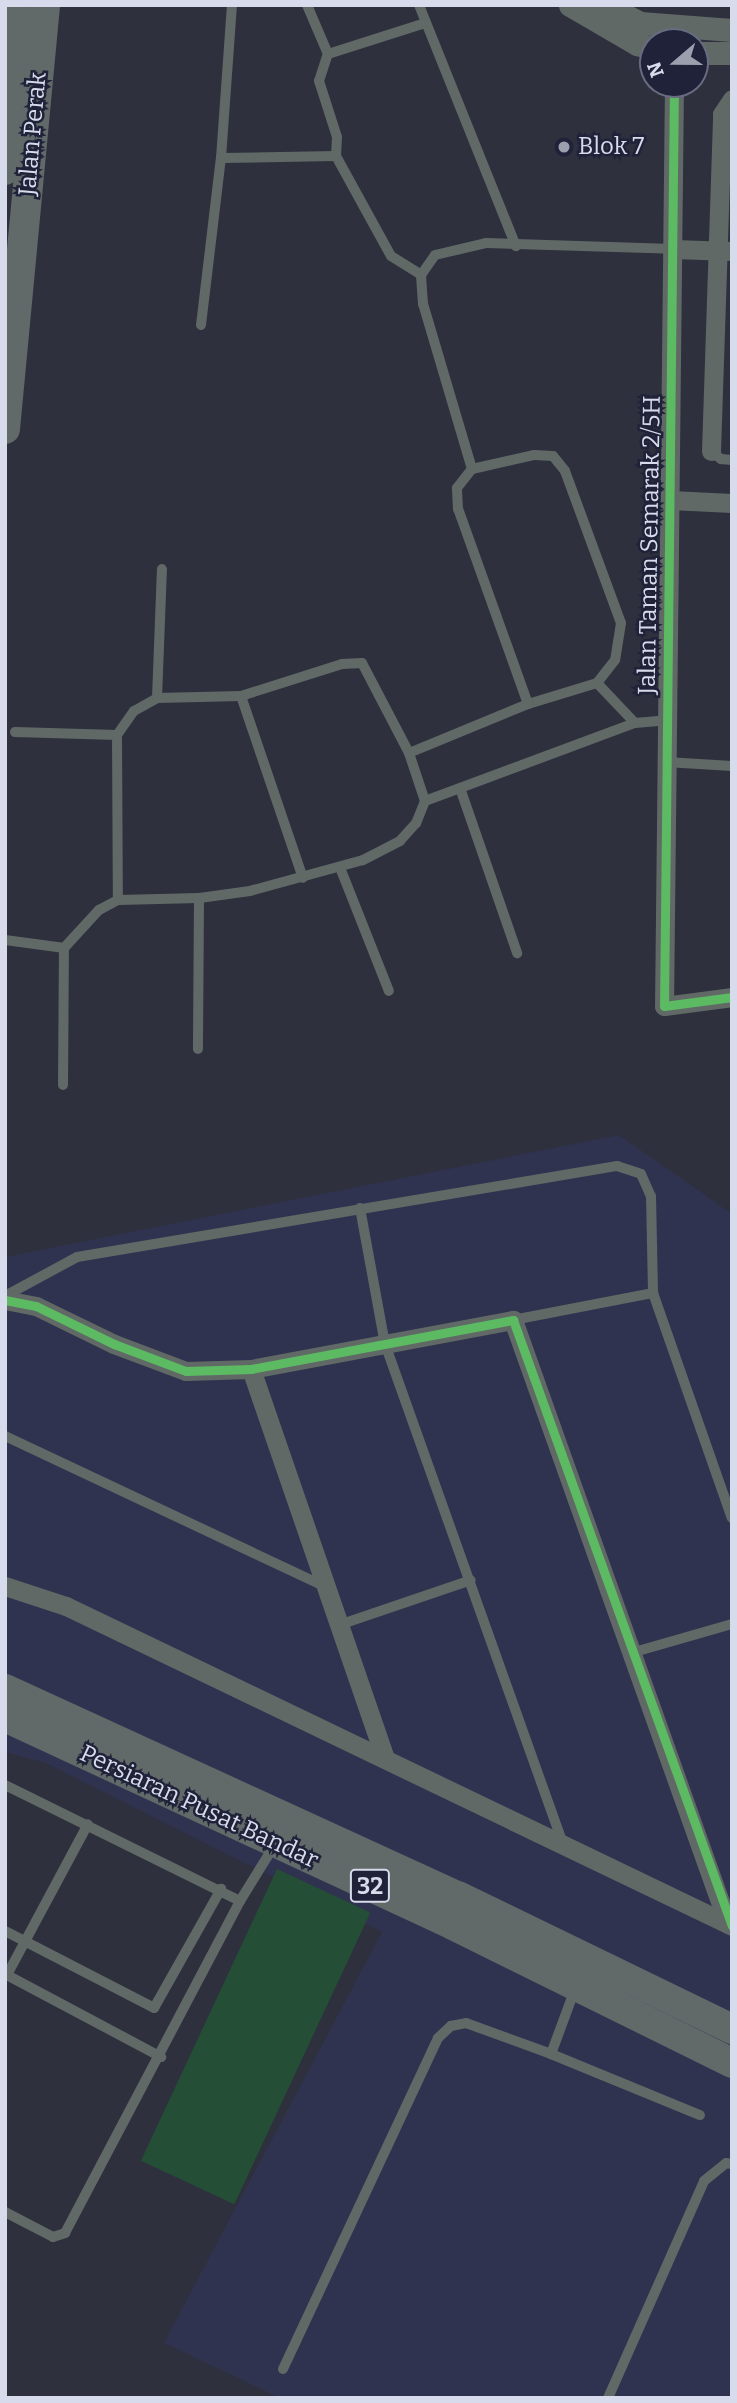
<!DOCTYPE html>
<style>
body{margin:0}
#map{position:relative;width:737px;height:2403px;overflow:hidden;background:#2e303e;font-family:Bitter,serif}
div>[style]{position:absolute}
.built>*{inset:0;background:#30334f}
.green>*{inset:0;background:#244e35;transform-origin:0 0}
.service>*{height:10px;margin:-5px;padding:0 5px;transform-origin:5px;border-radius:5px;background:#616966}
.minor>*{height:19px;margin:-9.5px;padding:0 9.5px;transform-origin:9.5px;border-radius:9.5px;background:#616966}
.tertiary>*{height:23px;margin:-11.5px;padding:0 11.5px;transform-origin:11.5px;border-radius:11.5px;background:#616966}
.primary>*{height:30px;margin:-15px;padding:0 15px;transform-origin:15px;border-radius:15px;background:#616969}
.cycleway>*{height:9px;margin:-4.5px;padding:0 4.5px;transform-origin:4.5px;border-radius:4.5px;background:#5cba63}
.dots>*{width:19px;height:19px;translate:-50% -50%;box-sizing:border-box;border:4px solid #1f2239;border-radius:50%}
span{translate:-50% -50%;white-space:nowrap;text-align:center;line-height:1.15;-webkit-text-stroke:5px #1f2239;paint-order:stroke}
.shield-label span{padding:2px 5px;background:#1f2239;border:2px solid;border-radius:5px;-webkit-text-stroke-width:0}
.shield-label{font-size:23px;color:#d8dbeb;font-weight:700}
.street-label{font-size:24px;color:#d8dbeb}
.poi-label{font-size:24px;color:#d8dbeb}
.left{translate:0 -50%;text-align:left}
.frame{position:absolute;inset:0;border:7px solid #d8dbeb;pointer-events:none}
.north{position:absolute;left:639px;top:28px;width:70px;height:70px;box-sizing:border-box;background:#1f2239;border:2px solid #696c80;border-radius:50%;rotate:250deg;font-size:19px;font-weight:700;line-height:28px;text-align:center;color:#d8dbeb}
.north::after{content:'';display:block;margin:auto;width:24px;height:32px;background:#9c9fae;clip-path:polygon(50% 0,100% 100%,50% 72%,0 100%)}
</style>
<div id="map">
<div class="built">
<i style="clip-path:polygon(619px 1135px,732px 1214px,732px 2398px,280px 2398px,164px 2343px,382px 1932px,46px 1763px,5px 1752px,5px 1257px)"></i>
</div>
<div class="green">
<i style="left:277px;top:1869px;width:103px;height:322px;rotate:25deg"></i>
</div>
<div class="service">
<i style="left:307px;top:5px;width:53px;rotate:66.8deg"></i>
<i style="left:419px;top:5px;width:260px;rotate:68.1deg"></i>
<i style="left:328px;top:54px;width:103px;rotate:-17.6deg"></i>
<i style="left:336px;top:156px;width:114px;rotate:61.2deg"></i>
<i style="left:391px;top:256px;width:36px;rotate:32deg"></i>
<i style="left:221px;top:158px;width:115px;rotate:-1deg"></i>
<i style="left:336px;top:156px;width:19px;rotate:-87deg"></i>
<i style="left:337px;top:137px;width:59px;rotate:-107.8deg"></i>
<i style="left:319px;top:81px;width:28px;rotate:-72deg"></i>
<i style="left:201px;top:325px;width:168px;rotate:-83.2deg"></i>
<i style="left:221px;top:158px;width:153px;rotate:-85.9deg"></i>
<i style="left:711px;top:451px;width:13px;rotate:39deg"></i>
<i style="left:721px;top:459px;width:11px;rotate:5deg"></i>
<i style="left:472px;top:469px;width:64px;rotate:-12.7deg"></i>
<i style="left:534px;top:455px;width:19px;rotate:3deg"></i>
<i style="left:553px;top:456px;width:19px;rotate:51deg"></i>
<i style="left:565px;top:471px;width:162px;rotate:69.8deg"></i>
<i style="left:621px;top:623px;width:37px;rotate:99deg"></i>
<i style="left:615px;top:660px;width:29px;rotate:128deg"></i>
<i style="left:597px;top:683px;width:72px;rotate:163.1deg"></i>
<i style="left:597px;top:683px;width:55px;rotate:46.5deg"></i>
<i style="left:241px;top:696px;width:192px;rotate:71.2deg"></i>
<i style="left:157px;top:698px;width:129px;rotate:-87.8deg"></i>
<i style="left:15px;top:732px;width:102px;rotate:1.7deg"></i>
<i style="left:117px;top:735px;width:165px;rotate:89.7deg"></i>
<i style="left:117px;top:735px;width:29px;rotate:-55deg"></i>
<i style="left:134px;top:711px;width:26px;rotate:-29deg"></i>
<i style="left:157px;top:698px;width:84px;rotate:-1.4deg"></i>
<i style="left:241px;top:696px;width:106px;rotate:-17.6deg"></i>
<i style="left:342px;top:664px;width:20px;rotate:-3deg"></i>
<i style="left:362px;top:663px;width:102px;rotate:62.4deg"></i>
<i style="left:409px;top:753px;width:51px;rotate:71.6deg"></i>
<i style="left:425px;top:801px;width:24px;rotate:112deg"></i>
<i style="left:416px;top:823px;width:24px;rotate:132deg"></i>
<i style="left:400px;top:841px;width:42px;rotate:152.8deg"></i>
<i style="left:363px;top:860px;width:117px;rotate:164.7deg"></i>
<i style="left:250px;top:891px;width:51px;rotate:172.2deg"></i>
<i style="left:199px;top:898px;width:151px;rotate:90.4deg"></i>
<i style="left:409px;top:753px;width:129px;rotate:-22.4deg"></i>
<i style="left:528px;top:704px;width:207px;rotate:-109.7deg"></i>
<i style="left:458px;top:509px;width:21px;rotate:-93deg"></i>
<i style="left:457px;top:488px;width:24px;rotate:-52deg"></i>
<i style="left:472px;top:469px;width:172px;rotate:-106.5deg"></i>
<i style="left:423px;top:304px;width:29px;rotate:-94deg"></i>
<i style="left:421px;top:275px;width:24px;rotate:-55deg"></i>
<i style="left:435px;top:255px;width:52px;rotate:-13.2deg"></i>
<i style="left:486px;top:243px;width:187px;rotate:1.8deg"></i>
<i style="left:666px;top:762px;width:66px;rotate:3.5deg"></i>
<i style="left:460px;top:788px;width:175px;rotate:70.9deg"></i>
<i style="left:425px;top:801px;width:224px;rotate:-20.4deg"></i>
<i style="left:635px;top:723px;width:32px;rotate:-5deg"></i>
<i style="left:341px;top:870px;width:130px;rotate:68.4deg"></i>
<i style="left:5px;top:940px;width:60px;rotate:7.7deg"></i>
<i style="left:63px;top:1085px;width:137px;rotate:-89.6deg"></i>
<i style="left:64px;top:948px;width:52px;rotate:-47.4deg"></i>
<i style="left:99px;top:910px;width:21px;rotate:-28deg"></i>
<i style="left:118px;top:900px;width:81px;rotate:-1.4deg"></i>
<i style="left:360px;top:1208px;width:138px;rotate:79.6deg"></i>
<i style="left:385px;top:1344px;width:531px;rotate:70.4deg"></i>
<i style="left:5px;top:1296px;width:82px;rotate:-28.4deg"></i>
<i style="left:77px;top:1257px;width:548px;rotate:-9.57deg"></i>
<i style="left:617px;top:1166px;width:25px;rotate:18deg"></i>
<i style="left:641px;top:1174px;width:24px;rotate:66deg"></i>
<i style="left:651px;top:1196px;width:97px;rotate:88.8deg"></i>
<i style="left:513px;top:1320px;width:143px;rotate:-10.9deg"></i>
<i style="left:653px;top:1293px;width:238px;rotate:70.7deg"></i>
<i style="left:5px;top:1436px;width:353px;rotate:25.2deg"></i>
<i style="left:339px;top:1625px;width:139px;rotate:-18.8deg"></i>
<i style="left:631px;top:1653px;width:105px;rotate:-16deg"></i>
<i style="left:5px;top:1785px;width:262px;rotate:26.3deg"></i>
<i style="left:5px;top:1931px;width:168px;rotate:27.3deg"></i>
<i style="left:154px;top:2008px;width:137px;rotate:-60.6deg"></i>
<i style="left:5px;top:1974px;width:177px;rotate:28deg"></i>
<i style="left:7px;top:1975px;width:171px;rotate:-61.8deg"></i>
<i style="left:551px;top:2054px;width:161px;rotate:22.3deg"></i>
<i style="left:5px;top:2212px;width:54px;rotate:27.5deg"></i>
<i style="left:53px;top:2237px;width:13px;rotate:-18deg"></i>
<i style="left:65px;top:2233px;width:375px;rotate:-62.2deg"></i>
<i style="left:240px;top:1901px;width:65px;rotate:-58.3deg"></i>
<i style="left:283px;top:2369px;width:365px;rotate:-64.9deg"></i>
<i style="left:438px;top:2038px;width:18px;rotate:-43deg"></i>
<i style="left:451px;top:2026px;width:15px;rotate:-11deg"></i>
<i style="left:466px;top:2023px;width:90px;rotate:20deg"></i>
<i style="left:551px;top:2054px;width:69px;rotate:-69.7deg"></i>
<i style="left:608px;top:2398px;width:237px;rotate:-66.1deg"></i>
<i style="left:704px;top:2181px;width:28px;rotate:-39deg"></i>
<i style="left:726px;top:2163px;width:6px;rotate:9deg"></i>
</div>
<div class="minor">
<i style="left:674px;top:84px;width:922px;rotate:90.62deg"></i>
<i style="left:664px;top:1006px;width:69px;rotate:-7.5deg"></i>
<i style="left:673px;top:249px;width:59px;rotate:1.9deg"></i>
<i style="left:711px;top:451px;width:337px;rotate:-88.1deg"></i>
<i style="left:722px;top:114px;width:18px;rotate:-56deg"></i>
<i style="left:670px;top:500px;width:62px;rotate:2.8deg"></i>
<i style="left:5px;top:1300px;width:32px;rotate:11deg"></i>
<i style="left:36px;top:1306px;width:87px;rotate:26deg"></i>
<i style="left:114px;top:1344px;width:77px;rotate:20.6deg"></i>
<i style="left:186px;top:1371px;width:65px;rotate:-1.8deg"></i>
<i style="left:251px;top:1369px;width:267px;rotate:-10.6deg"></i>
<i style="left:513px;top:1320px;width:641px;rotate:70.41deg"></i>
<i style="left:251px;top:1369px;width:408px;rotate:71deg"></i>
<i style="left:5px;top:1586px;width:64px;rotate:18.2deg"></i>
<i style="left:66px;top:1606px;width:739px;rotate:25.66deg"></i>
</div>
<div class="tertiary">
<i style="left:570px;top:5px;width:78px;rotate:30.2deg"></i>
<i style="left:637px;top:44px;width:16px;rotate:14deg"></i>
<i style="left:605px;top:5px;width:39px;rotate:27deg"></i>
<i style="left:640px;top:23px;width:92px;rotate:4.4deg"></i>
<i style="left:695px;top:53px;width:37px"></i>
</div>
<div class="primary">
<i style="left:5px;top:170px;width:165px;rotate:-85.8deg"></i>
<i style="left:5px;top:429px;width:426px;rotate:-84.6deg"></i>
<i style="left:5px;top:1689px;width:498px;rotate:24.6deg"></i>
<i style="left:458px;top:1896px;width:305px;rotate:25.9deg"></i>
<i style="left:5px;top:1717px;width:494px;rotate:24.9deg"></i>
<i style="left:453px;top:1925px;width:311px;rotate:26.3deg"></i>
</div>
<div class="cycleway">
<i style="left:674px;top:84px;width:922px;rotate:90.62deg"></i>
<i style="left:664px;top:1006px;width:69px;rotate:-7.5deg"></i>
<i style="left:5px;top:1300px;width:32px;rotate:11deg"></i>
<i style="left:36px;top:1306px;width:87px;rotate:26deg"></i>
<i style="left:114px;top:1344px;width:77px;rotate:20.6deg"></i>
<i style="left:186px;top:1371px;width:65px;rotate:-1.8deg"></i>
<i style="left:251px;top:1369px;width:267px;rotate:-10.6deg"></i>
<i style="left:513px;top:1320px;width:644px;rotate:70.13deg"></i>
</div>
<div class="dots">
<i style="left:564px;top:147px;background:#9c9fae"></i>
</div>
<div class="shield-label">
<span style="left:370px;top:1886px">32</span>
</div>
<div class="street-label">
<span style="left:33px;top:134px;rotate:-85deg">Jalan Perak</span>
<span style="left:650px;top:545px;rotate:-89deg">Jalan Taman Semarak 2/5H</span>
<span style="left:199px;top:1807px;rotate:25deg">Persiaran Pusat Bandar</span>
</div>
<div class="poi-label">
<span class="left" style="left:578px;top:147px">Blok 7</span>
</div>
<div class="frame"></div>
<div class="north">N</div>
</div>
